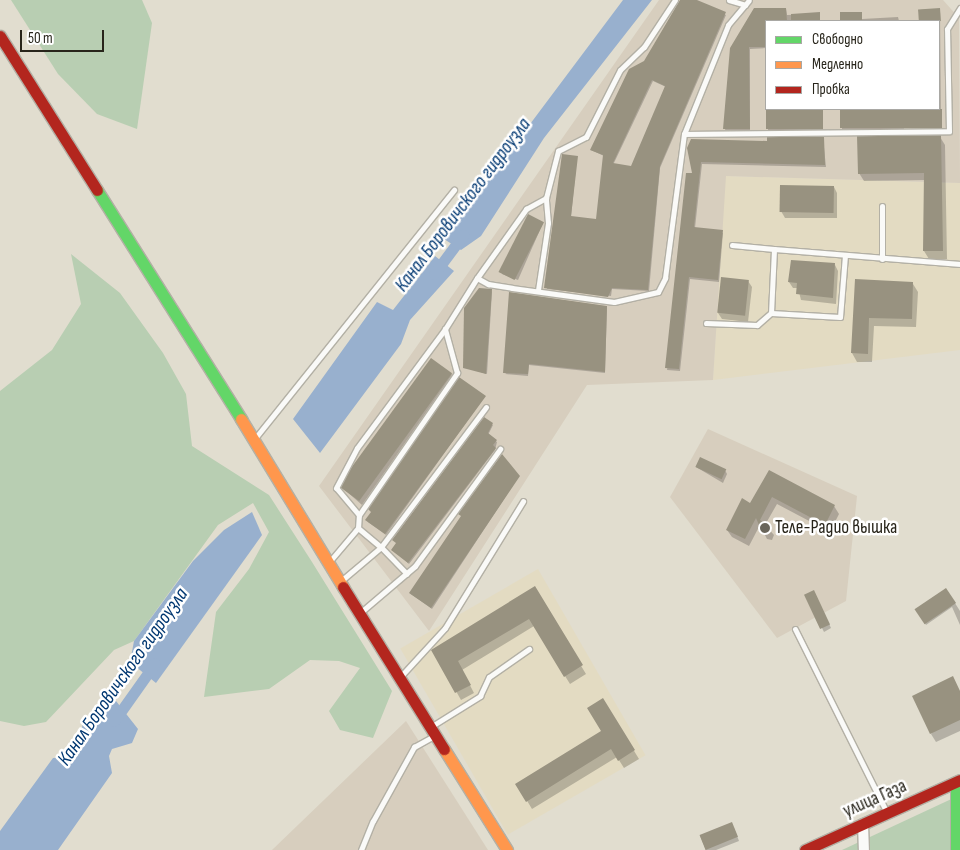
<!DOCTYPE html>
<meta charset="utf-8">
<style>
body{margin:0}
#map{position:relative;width:960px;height:850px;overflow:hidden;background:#e1ddcf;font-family:"Sofia Sans Condensed",sans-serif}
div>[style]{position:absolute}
.built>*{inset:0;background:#e3dbc2;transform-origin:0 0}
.industrial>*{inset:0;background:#d7cebe}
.green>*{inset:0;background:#b8ceb2}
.water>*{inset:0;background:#98b0ce}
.shadow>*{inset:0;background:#0003;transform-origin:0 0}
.canal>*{height:11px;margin:-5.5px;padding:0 5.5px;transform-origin:5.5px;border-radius:5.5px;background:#98b0ce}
.building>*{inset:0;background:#989280;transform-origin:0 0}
.roads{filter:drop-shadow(1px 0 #b3b0a5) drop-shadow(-1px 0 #b3b0a5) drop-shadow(0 1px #b3b0a5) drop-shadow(0 -1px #b3b0a5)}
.lane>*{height:5px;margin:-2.5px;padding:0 2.5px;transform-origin:2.5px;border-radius:2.5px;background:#fafaf8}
.street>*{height:10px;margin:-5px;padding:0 5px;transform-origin:5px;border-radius:5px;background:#fafaf8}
.fast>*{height:11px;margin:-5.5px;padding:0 5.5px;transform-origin:5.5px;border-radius:5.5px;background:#63d668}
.slow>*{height:11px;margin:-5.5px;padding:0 5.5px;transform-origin:5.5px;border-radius:5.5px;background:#ff974d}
.jam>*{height:11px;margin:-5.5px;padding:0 5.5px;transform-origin:5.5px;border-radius:5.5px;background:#b3261e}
.dots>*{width:14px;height:14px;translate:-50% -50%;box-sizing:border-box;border:2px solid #fff;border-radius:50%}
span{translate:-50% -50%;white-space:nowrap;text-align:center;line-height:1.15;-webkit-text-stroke:5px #fff;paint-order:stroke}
.poi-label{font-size:19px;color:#28251b}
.left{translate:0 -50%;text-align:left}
.street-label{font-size:19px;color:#28251b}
.water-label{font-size:20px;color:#003771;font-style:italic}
.legend{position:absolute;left:765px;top:20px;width:175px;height:90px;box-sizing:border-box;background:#fff;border:1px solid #a9a8a4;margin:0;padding:6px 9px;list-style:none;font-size:15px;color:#28251b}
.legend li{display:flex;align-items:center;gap:10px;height:25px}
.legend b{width:25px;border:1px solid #a9a8a4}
.scale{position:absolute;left:20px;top:30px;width:84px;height:22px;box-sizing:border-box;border:2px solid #28251b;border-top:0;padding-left:6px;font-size:15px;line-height:18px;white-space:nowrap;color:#28251b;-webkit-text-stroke:4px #fff;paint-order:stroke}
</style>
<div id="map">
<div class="built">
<i style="clip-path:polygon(725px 176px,960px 183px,960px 350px,713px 380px)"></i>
<i style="left:538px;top:569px;width:215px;height:159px;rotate:60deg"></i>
</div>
<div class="industrial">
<i style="clip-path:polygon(evenodd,659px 0,943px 0,959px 18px,960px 183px,726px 176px,713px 380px,587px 385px,429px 631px,319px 486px,659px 0,766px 21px,939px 21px,939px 109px,766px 109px,766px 21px)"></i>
<i style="clip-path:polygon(708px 429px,857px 496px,846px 601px,777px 638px,670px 497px)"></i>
<i style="clip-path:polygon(406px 721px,488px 850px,272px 850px)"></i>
</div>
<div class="green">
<i style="clip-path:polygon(11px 0,142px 0,152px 23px,137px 129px,97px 114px,58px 74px)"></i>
<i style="clip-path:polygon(71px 254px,120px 293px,163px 353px,186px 394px,192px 446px,269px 495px,312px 562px,392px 691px,373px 738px,340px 730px,329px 711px,360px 668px,339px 661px,310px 660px,269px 689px,204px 697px,216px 612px,249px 569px,269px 532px,253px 503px,218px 525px,134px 641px,114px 650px,46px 722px,24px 726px,0 721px,0 391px,52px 350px,81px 304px)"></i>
<i style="clip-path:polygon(960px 795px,960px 850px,842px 850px)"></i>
</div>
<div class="water">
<i style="clip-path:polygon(623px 0,652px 0,544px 138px,481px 236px,461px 250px,444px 239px)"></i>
<i style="clip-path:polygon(435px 256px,454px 271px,410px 320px,401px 344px,320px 453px,293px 419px,377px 302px,393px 310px)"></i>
<i style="clip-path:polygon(252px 512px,262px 535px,156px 683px,130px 662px,134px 641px,193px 561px,224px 530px)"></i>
<i style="clip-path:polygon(116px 701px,138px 729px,132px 743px,112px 749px,109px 756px,112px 773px,58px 850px,0 850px,0 831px,53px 758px,78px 756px,83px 721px,101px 704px)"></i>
</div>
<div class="shadow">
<i style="clip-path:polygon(evenodd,682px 0,694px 0,726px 15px,660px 168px,649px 291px,612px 289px,611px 296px,547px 289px,577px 158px,571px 217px,597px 220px,604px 156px,591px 150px,682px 0,653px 81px,666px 87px,632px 167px,613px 165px,653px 81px)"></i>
<i style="clip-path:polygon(786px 9px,787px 15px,819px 14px,820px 21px,766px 21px,766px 67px,766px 48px,750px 49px,750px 130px,725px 130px,755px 10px)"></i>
<i style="clip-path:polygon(940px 9px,941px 127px,922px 128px,921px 109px,939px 109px,939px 21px,920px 21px,919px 10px)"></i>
<i style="clip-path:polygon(841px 13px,862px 19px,898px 17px,899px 21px,841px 21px)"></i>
<i style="left:768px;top:109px;width:55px;height:21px"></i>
<i style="left:842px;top:109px;width:62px;height:20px"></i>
<i style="clip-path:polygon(940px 137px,945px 145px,947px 259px,929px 259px,924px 251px,925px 180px,864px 181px,859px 173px)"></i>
<i style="clip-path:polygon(823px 138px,826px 167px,702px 164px,695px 228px,723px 233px,719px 282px,690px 279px,680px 371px,667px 370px,694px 175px,688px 148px)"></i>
<i style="clip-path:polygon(834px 187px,837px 193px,837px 218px,785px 218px,781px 211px)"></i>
<i style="clip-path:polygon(543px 223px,518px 280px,502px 274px,502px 273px)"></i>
<i style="clip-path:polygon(835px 265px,838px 271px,836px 304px,801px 300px,798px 288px,793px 288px,789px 282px)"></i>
<i style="clip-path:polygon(748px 281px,752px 287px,748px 322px,722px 319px,718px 313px)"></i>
<i style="clip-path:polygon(856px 281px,913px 284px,918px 292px,916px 327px,874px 326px,872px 362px,857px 362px,852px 353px)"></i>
<i style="clip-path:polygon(491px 291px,492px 292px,487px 374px,464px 367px)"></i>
<i style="clip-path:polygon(607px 307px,605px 373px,529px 365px,528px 376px,505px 374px)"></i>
<i style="clip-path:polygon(451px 373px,452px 375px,362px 505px,345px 490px)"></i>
<i style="clip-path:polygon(485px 396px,386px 535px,368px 522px,367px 520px)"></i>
<i style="clip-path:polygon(484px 419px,493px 425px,488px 435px,497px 442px,495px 450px,409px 564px,394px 551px)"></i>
<i style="clip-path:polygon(696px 467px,725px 470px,727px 474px,723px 483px)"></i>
<i style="clip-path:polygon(769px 472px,834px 506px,839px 514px,830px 532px,777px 504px,765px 525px,774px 535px,772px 540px,767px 539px,760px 525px,749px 546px,732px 537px,727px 530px,751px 504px)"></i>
<i style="clip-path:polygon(519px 476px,432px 609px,411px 594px)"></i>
<i style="clip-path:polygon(534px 588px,586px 674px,570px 684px,534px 626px,462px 670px,474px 693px,461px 700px,433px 650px)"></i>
<i style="clip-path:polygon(946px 589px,960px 611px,960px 625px,952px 607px,926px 625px,916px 609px)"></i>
<i style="clip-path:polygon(806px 596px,816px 596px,831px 628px,824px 632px)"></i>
<i style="clip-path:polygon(960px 692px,960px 731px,936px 742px,931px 734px)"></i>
<i style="clip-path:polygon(603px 700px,639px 759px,624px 768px,617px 757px,532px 809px,517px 784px,602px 732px)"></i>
<i style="clip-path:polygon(734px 828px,739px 841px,716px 850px,706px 850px,700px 836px)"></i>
</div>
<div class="canal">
<i style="left:434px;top:274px;width:49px;rotate:-53.4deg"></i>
<i style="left:114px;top:721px;width:71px;rotate:-54.7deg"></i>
</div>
<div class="building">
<i style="clip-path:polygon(evenodd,680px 0,697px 0,726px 12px,660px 166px,648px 290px,612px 288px,608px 297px,544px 288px,562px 154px,578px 156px,571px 216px,596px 219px,603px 155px,590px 150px,629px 69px,644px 61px,680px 0,652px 80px,665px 86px,631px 166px,613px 163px,652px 80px)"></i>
<i style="clip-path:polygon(754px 8px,786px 8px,787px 21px,766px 21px,766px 47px,749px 47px,750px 129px,723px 129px,730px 48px)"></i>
<i style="left:940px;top:8px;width:13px;height:22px;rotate:86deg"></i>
<i style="clip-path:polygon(820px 12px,820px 21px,791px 21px,791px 14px)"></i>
<i style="left:840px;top:12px;width:22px;height:9px"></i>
<i style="left:766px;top:109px;width:57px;height:20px"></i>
<i style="left:840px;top:109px;width:102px;height:19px"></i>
<i style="clip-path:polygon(941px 135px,943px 251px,923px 251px,924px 173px,858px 174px,857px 136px)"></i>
<i style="clip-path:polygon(767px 137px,824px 137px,825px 165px,701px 162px,694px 227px,723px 230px,718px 280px,689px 277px,679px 369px,665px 368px,686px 173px,692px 173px,687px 148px,691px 139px,767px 141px)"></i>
<i style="left:780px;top:185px;width:54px;height:27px;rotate:1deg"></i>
<i style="left:528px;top:214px;width:18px;height:65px;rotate:27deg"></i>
<i style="clip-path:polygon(791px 260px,835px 263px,833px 298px,796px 294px,797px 283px,788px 282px)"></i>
<i style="left:721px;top:277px;width:28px;height:36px;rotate:6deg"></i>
<i style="clip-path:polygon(855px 279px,913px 282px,912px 319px,869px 318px,868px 354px,851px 353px)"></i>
<i style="clip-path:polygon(479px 288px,492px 289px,486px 374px,463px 368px,464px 308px)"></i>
<i style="clip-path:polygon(509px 292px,607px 306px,605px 372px,529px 364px,528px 374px,503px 373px)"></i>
<i style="left:431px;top:358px;width:26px;height:158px;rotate:36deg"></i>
<i style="clip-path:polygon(459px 377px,486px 396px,385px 534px,365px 520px,371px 512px,368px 509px)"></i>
<i style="clip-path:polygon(484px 417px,493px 423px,488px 433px,497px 440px,493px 445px,496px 448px,408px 563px,391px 550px,396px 543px,392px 540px)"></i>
<i style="clip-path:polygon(502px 454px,520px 476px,431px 608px,409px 593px,461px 516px,458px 514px)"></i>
<i style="left:700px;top:457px;width:29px;height:11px;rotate:25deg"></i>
<i style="clip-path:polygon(769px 470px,835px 505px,825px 525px,772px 497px,760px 520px,770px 527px,767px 532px,762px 532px,756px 518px,745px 539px,726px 530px,742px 498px,750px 503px)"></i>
<i style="clip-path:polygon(535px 586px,583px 665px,564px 677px,529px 619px,458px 661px,471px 685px,455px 693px,431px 650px)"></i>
<i style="left:946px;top:588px;width:18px;height:38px;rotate:56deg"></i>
<i style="left:814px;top:590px;width:38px;height:11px;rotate:65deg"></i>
<i style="clip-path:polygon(953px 676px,960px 691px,960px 720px,930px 734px,912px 696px)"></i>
<i style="clip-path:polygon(603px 698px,635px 750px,618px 761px,611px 749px,526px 802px,515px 784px,601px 731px,587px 708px)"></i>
<i style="left:732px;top:822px;width:16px;height:35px;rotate:68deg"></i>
</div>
<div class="roads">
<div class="lane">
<i style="left:729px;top:0;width:17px;rotate:17deg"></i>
<i style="left:745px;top:5px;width:6px;rotate:-51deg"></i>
<i style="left:684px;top:134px;width:265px;rotate:-0.6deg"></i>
<i style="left:949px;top:131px;width:102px;rotate:-91.1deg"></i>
<i style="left:947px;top:29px;width:25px;rotate:-58deg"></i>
<i style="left:882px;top:206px;width:53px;rotate:90deg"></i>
<i style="left:732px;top:245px;width:42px;rotate:5.4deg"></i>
<i style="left:845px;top:255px;width:62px;rotate:94.6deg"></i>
<i style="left:840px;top:317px;width:69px;rotate:-176.7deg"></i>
<i style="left:771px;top:313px;width:64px;rotate:-87.3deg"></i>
<i style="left:774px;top:249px;width:187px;rotate:4.6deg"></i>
<i style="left:477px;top:278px;width:13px;rotate:29deg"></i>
<i style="left:488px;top:284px;width:24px;rotate:9deg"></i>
<i style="left:512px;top:288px;width:103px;rotate:7.8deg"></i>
<i style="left:614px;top:302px;width:45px;rotate:-12.8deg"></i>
<i style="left:658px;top:292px;width:16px;rotate:-63deg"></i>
<i style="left:665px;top:278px;width:145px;rotate:-82.5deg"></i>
<i style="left:684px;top:134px;width:118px;rotate:-68deg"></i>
<i style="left:728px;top:25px;width:26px;rotate:-50deg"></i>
<i style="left:538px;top:290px;width:68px;rotate:-81.5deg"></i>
<i style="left:548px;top:223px;width:25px;rotate:-95deg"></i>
<i style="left:706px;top:323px;width:51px;rotate:2.2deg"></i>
<i style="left:757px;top:325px;width:18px;rotate:-41deg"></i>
<i style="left:256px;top:437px;width:317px;rotate:-51.3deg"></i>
<i style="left:359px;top:515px;width:173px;rotate:-55.4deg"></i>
<i style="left:457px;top:373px;width:46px;rotate:-105.3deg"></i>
<i style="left:358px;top:528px;width:30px;rotate:40deg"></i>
<i style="left:381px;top:547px;width:37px;rotate:46deg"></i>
<i style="left:330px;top:561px;width:43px;rotate:-49.7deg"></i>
<i style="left:358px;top:528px;width:13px;rotate:-86deg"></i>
<i style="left:359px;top:515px;width:35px;rotate:-130deg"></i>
<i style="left:336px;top:488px;width:45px;rotate:-62.3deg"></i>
<i style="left:357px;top:448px;width:148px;rotate:-53.5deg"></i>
<i style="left:445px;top:329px;width:60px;rotate:-57.9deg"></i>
<i style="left:477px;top:278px;width:85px;rotate:-54.6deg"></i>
<i style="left:526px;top:209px;width:23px;rotate:-29deg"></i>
<i style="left:546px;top:198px;width:49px;rotate:-75.7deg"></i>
<i style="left:558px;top:151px;width:31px;rotate:-27deg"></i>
<i style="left:586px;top:137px;width:75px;rotate:-63.1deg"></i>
<i style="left:620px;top:70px;width:33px;rotate:-44deg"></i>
<i style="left:644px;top:47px;width:56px;rotate:-56.6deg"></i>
<i style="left:342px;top:580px;width:51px;rotate:-40.2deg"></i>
<i style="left:381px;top:547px;width:175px;rotate:-53.1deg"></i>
<i style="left:361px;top:612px;width:71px;rotate:-40.4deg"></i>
<i style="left:415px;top:566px;width:145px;rotate:-54deg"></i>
<i style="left:795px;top:629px;width:203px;rotate:63.4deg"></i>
<i style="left:401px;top:676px;width:65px;rotate:-47.5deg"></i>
<i style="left:445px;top:628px;width:149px;rotate:-58.4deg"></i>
<i style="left:432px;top:726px;width:57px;rotate:-32deg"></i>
<i style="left:480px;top:696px;width:21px;rotate:-65deg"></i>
<i style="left:489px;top:677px;width:49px;rotate:-35deg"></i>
<i style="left:361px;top:850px;width:31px;rotate:-68deg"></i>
<i style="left:373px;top:821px;width:85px;rotate:-61deg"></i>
<i style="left:414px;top:747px;width:23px;rotate:-29deg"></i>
</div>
<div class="street">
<i style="left:863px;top:824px;width:26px;rotate:88deg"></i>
</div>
<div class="fast">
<i style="left:97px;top:190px;width:271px;rotate:57.8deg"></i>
<i style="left:956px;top:782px;width:68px;rotate:90deg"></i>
</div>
<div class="slow">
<i style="left:241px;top:419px;width:197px;rotate:58.7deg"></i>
<i style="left:444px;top:749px;width:119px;rotate:58deg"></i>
</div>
<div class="jam">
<i style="left:0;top:36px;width:182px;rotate:57.8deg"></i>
<i style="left:343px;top:587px;width:191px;rotate:58.1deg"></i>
<i style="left:805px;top:850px;width:170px;rotate:-24.3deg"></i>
</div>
</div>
<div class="dots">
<i style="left:765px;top:528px;background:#69655a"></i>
</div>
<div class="poi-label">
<span class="left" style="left:775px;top:528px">Теле-Радио вышка</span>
</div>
<div class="street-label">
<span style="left:875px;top:799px;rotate:-24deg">улица Газа</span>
</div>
<div class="water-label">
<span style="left:463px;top:205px;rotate:-53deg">Канал Боровичского гидроузла</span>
<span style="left:123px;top:677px;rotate:-55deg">Канал Боровичского гидроузла</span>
</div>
<ul class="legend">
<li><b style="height:6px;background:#63d668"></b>Свободно</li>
<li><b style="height:6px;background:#ff974d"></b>Медленно</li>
<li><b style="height:6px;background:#b3261e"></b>Пробка</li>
</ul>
<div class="scale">50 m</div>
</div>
